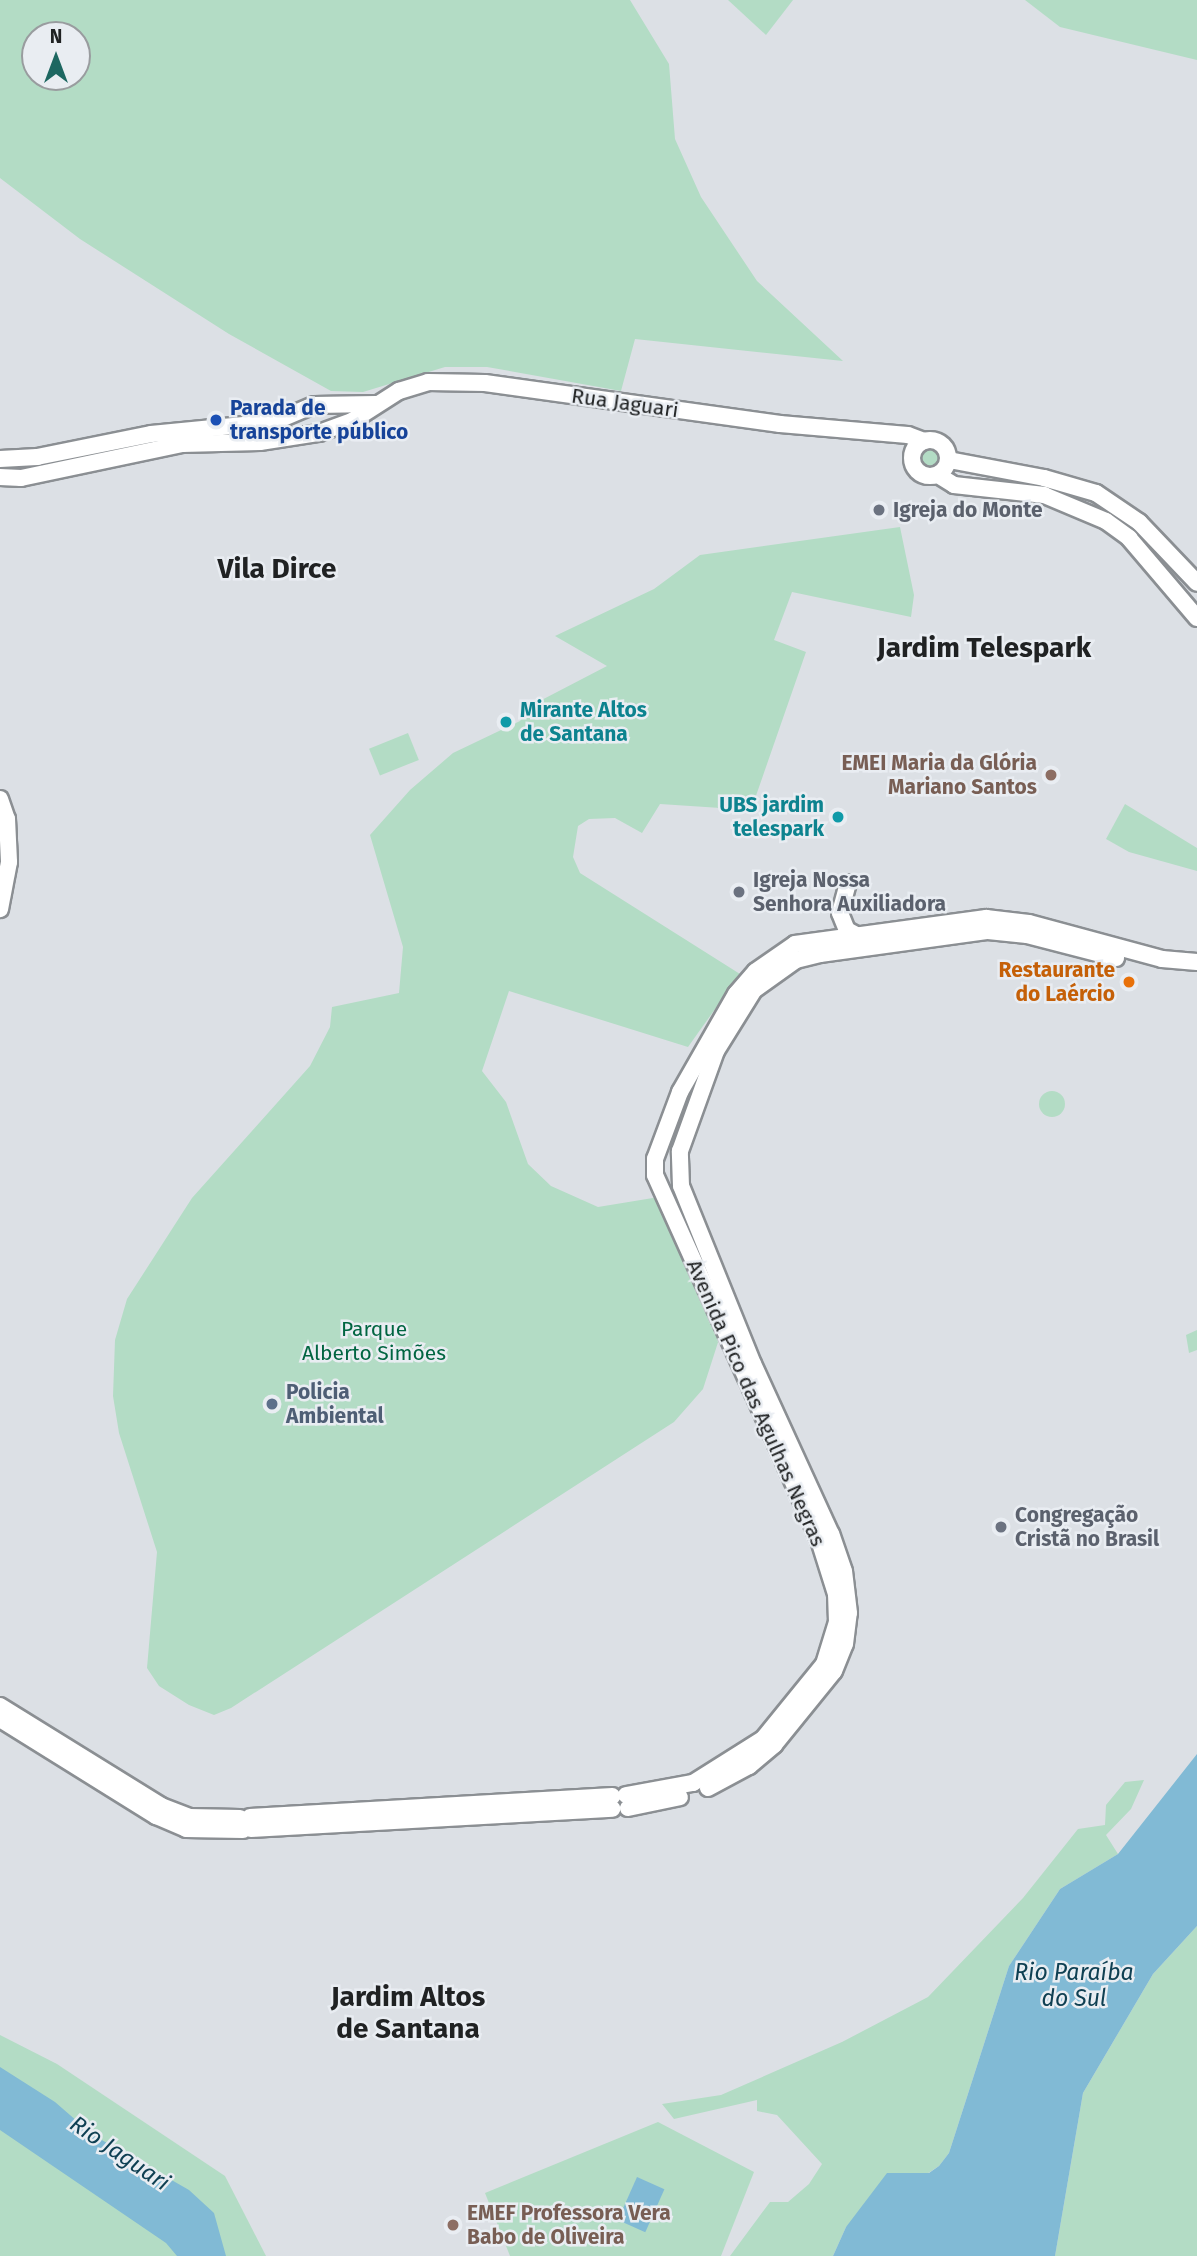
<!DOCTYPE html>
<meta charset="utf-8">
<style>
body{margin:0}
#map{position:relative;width:1197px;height:2256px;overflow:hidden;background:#dce0e5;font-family:"Fira Sans",sans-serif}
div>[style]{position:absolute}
.green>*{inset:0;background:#b3dcc5;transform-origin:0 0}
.round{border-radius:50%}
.water>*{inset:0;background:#81bad5;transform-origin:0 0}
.roads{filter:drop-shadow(2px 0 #8b8f93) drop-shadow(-2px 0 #8b8f93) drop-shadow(0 2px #8b8f93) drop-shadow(0 -2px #8b8f93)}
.secondary>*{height:16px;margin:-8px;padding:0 8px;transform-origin:8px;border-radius:8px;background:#fff}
.secondary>.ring{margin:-8px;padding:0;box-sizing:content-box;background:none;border:16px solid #fff;border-radius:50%}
.dots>*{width:19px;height:19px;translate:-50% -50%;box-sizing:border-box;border:4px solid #e9edf2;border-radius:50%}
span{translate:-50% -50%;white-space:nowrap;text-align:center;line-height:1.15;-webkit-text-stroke:5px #e9edf2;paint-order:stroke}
.street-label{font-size:21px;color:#202223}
.transit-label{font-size:21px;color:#164399;font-weight:700}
.left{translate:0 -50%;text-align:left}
.worship-label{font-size:21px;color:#5b616d;font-weight:700}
.culture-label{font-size:21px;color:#0d838f;font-weight:700}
.right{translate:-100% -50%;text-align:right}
.education-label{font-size:21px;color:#785e54;font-weight:700}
.food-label{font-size:21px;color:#c56008;font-weight:700}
.park-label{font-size:21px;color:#016541}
.service-label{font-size:21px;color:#4e5e75;font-weight:700}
.water-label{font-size:23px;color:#0f4053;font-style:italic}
.district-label{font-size:28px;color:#202223;font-weight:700}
.north{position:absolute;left:21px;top:21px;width:70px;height:70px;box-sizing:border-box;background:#e9edf2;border:2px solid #999c9f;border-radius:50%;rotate:0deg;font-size:19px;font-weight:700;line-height:28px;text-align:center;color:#202223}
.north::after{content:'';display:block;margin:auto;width:24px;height:32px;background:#1d6761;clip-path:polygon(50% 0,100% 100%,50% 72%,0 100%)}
</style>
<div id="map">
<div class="green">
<i style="clip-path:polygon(evenodd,0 0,630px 0,669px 64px,675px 139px,701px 197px,757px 281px,843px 361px,635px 339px,621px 391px,487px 367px,445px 367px,363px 392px,331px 391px,229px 334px,80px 239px,0 178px,0 0,35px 35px,77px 35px,77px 77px,35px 77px,35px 35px)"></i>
<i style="clip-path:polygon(728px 0,793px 0,766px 35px)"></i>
<i style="clip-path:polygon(1025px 0,1197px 0,1197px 60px,1060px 27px)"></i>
<i class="round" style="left:921px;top:448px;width:18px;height:18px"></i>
<i style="clip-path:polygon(900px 527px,914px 595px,911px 617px,792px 592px,774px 640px,806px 652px,751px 810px,660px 804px,642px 833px,615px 818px,589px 819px,578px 826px,573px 857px,580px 873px,740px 974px,688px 1047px,509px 991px,482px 1071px,506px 1102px,528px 1164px,551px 1186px,598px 1207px,659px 1197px,721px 1333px,703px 1389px,674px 1422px,231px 1708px,214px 1715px,189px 1705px,159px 1686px,147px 1668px,157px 1552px,119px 1433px,113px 1396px,115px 1340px,127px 1299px,192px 1198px,310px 1066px,330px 1027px,332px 1007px,399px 993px,403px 947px,370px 835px,410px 790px,453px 753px,520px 721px,532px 705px,607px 666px,555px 636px,654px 589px,700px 555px)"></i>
<i style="left:408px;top:733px;width:29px;height:42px;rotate:68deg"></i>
<i style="clip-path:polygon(1125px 804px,1197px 848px,1197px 871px,1129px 852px,1106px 839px)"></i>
<i class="round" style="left:1039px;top:1091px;width:26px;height:26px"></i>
<i style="clip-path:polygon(1197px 1330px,1197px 1350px,1189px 1353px,1186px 1335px)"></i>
<i style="clip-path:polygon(1144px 1780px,1131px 1809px,1106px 1835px,1118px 1854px,1060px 1889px,1009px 1966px,949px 2153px,939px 2166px,846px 2227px,833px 2256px,730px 2256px,770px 2202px,788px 2202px,809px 2184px,822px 2164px,777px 2115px,757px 2111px,757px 2100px,674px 2119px,662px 2104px,721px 2095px,842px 2042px,928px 1997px,1023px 1898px,1078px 1829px,1105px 1825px,1106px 1805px,1125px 1782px)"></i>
<i style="clip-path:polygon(1197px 1926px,1197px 2256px,1055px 2256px,1083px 2093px,1153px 1974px)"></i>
<i style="clip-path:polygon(0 2035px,57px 2064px,225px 2176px,266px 2256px,0 2256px)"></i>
<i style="clip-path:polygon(658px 2122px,754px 2172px,721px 2256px,510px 2256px,485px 2193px)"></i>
</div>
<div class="water">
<i style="clip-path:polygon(1197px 1754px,1197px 1926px,1153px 1974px,1083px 2093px,1055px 2256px,833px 2256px,846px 2227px,887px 2173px,929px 2173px,939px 2166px,949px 2153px,1009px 1966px,1060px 1889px,1118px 1854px)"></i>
<i style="clip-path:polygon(0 2067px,55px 2102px,93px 2135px,189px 2190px,214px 2213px,226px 2256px,177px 2256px,166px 2243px,0 2130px)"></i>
<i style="left:637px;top:2177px;width:30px;height:47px;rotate:24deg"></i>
</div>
<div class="roads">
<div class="secondary">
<i class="ring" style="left:912px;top:440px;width:20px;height:20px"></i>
<i style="left:0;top:459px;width:37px;rotate:-3deg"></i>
<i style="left:37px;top:457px;width:116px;rotate:-11.4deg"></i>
<i style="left:151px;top:434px;width:124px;rotate:-5.6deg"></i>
<i style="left:274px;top:422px;width:43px;rotate:-23deg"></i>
<i style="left:314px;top:405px;width:62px;rotate:-0.9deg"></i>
<i style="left:949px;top:460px;width:97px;rotate:10.7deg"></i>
<i style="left:1044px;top:478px;width:54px;rotate:16.1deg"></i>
<i style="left:1096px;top:493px;width:52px;rotate:34deg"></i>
<i style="left:1139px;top:522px;width:84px;rotate:46.4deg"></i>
<i style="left:938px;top:475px;width:19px;rotate:32deg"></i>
<i style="left:954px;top:485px;width:91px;rotate:6.3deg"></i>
<i style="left:1044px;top:495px;width:67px;rotate:22.8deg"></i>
<i style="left:1106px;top:521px;width:29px;rotate:36deg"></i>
<i style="left:1129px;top:538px;width:105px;rotate:49.6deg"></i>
<i style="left:0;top:477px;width:21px;rotate:3deg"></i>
<i style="left:21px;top:478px;width:165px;rotate:-11.9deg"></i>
<i style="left:182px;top:444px;width:78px;rotate:-1.5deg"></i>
<i style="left:260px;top:442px;width:60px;rotate:-8.7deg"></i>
<i style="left:319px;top:433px;width:35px;rotate:-20deg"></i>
<i style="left:352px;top:421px;width:56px;rotate:-32.6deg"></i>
<i style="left:399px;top:391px;width:30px;rotate:-17deg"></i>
<i style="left:428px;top:382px;width:57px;rotate:1deg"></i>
<i style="left:485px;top:383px;width:298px;rotate:7.9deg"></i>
<i style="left:780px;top:424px;width:128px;rotate:4.9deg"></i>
<i style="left:908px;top:435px;width:17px;rotate:21deg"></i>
<i style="left:0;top:799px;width:21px;rotate:71deg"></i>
<i style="left:7px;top:819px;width:43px;rotate:87.3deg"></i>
<i style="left:9px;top:862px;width:48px;rotate:100.8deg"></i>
<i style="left:848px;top:883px;width:31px;rotate:105deg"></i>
<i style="left:840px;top:913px;width:18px;rotate:68deg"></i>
<i style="left:847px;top:930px;width:15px;rotate:28deg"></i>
<i style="left:0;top:1706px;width:190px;rotate:31.8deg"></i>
<i style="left:161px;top:1806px;width:30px;rotate:21deg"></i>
<i style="left:189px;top:1817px;width:51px;rotate:1.1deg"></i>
<i style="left:0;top:1719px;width:184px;rotate:31.9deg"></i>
<i style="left:156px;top:1816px;width:33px;rotate:23deg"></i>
<i style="left:186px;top:1829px;width:57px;rotate:1deg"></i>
<i style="left:708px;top:1788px;width:47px;rotate:-28.2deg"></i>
<i style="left:749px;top:1766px;width:33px;rotate:-40deg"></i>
<i style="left:774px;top:1745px;width:95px;rotate:-51deg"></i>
<i style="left:834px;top:1671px;width:29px;rotate:-68deg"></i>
<i style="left:845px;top:1644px;width:31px;rotate:-83deg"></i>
<i style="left:849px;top:1613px;width:42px;rotate:-96.8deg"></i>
<i style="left:844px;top:1571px;width:39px;rotate:-109deg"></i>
<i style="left:831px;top:1534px;width:187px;rotate:-114.6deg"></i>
<i style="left:753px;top:1364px;width:192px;rotate:-112deg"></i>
<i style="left:681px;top:1186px;width:35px;rotate:-92deg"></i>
<i style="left:680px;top:1151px;width:106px;rotate:-70.2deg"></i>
<i style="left:716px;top:1051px;width:72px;rotate:-58.1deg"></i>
<i style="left:754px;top:990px;width:52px;rotate:-35.5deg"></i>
<i style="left:796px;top:960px;width:25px;rotate:-14deg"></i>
<i style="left:820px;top:954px;width:170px;rotate:-7.8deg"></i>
<i style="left:988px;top:931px;width:39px;rotate:6deg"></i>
<i style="left:1027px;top:935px;width:92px;rotate:14.5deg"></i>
<i style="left:626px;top:1795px;width:68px;rotate:-10.2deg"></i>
<i style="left:693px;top:1783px;width:83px;rotate:-32.2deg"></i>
<i style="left:763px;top:1739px;width:97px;rotate:-50.9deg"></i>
<i style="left:824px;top:1664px;width:44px;rotate:-72.8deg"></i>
<i style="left:837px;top:1622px;width:28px;rotate:-92deg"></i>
<i style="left:836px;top:1594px;width:57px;rotate:-107.5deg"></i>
<i style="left:819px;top:1540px;width:400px;rotate:-114.2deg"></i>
<i style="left:655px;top:1175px;width:16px;rotate:-90deg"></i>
<i style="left:655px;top:1159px;width:72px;rotate:-69.5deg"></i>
<i style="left:680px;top:1092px;width:113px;rotate:-60.3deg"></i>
<i style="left:736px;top:994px;width:30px;rotate:-49deg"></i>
<i style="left:756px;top:971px;width:47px;rotate:-34.7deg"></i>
<i style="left:795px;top:944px;width:193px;rotate:-7.8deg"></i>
<i style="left:986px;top:918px;width:43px;rotate:6.6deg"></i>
<i style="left:1029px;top:923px;width:138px;rotate:15.1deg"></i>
<i style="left:1162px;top:959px;width:35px;rotate:5deg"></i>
<i style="left:628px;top:1808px;width:53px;rotate:-11.9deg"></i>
<i style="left:250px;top:1817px;width:363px;rotate:-3.3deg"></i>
<i style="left:251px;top:1829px;width:362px;rotate:-3.2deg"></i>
</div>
</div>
<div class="dots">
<i style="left:216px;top:420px;background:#1a4fb4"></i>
<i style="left:879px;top:510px;background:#6b7280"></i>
<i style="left:506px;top:722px;background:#0f9aa8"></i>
<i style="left:1051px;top:775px;background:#8d6e63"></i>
<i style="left:838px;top:817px;background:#0f9aa8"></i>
<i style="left:739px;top:892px;background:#6b7280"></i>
<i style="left:1129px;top:982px;background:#e8710a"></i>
<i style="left:272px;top:1404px;background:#5c6f8a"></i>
<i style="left:1001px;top:1527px;background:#6b7280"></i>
<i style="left:453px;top:2225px;background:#8d6e63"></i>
</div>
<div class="street-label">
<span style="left:625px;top:403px;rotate:8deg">Rua Jaguari</span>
<span style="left:756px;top:1403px;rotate:66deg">Avenida Pico das Agulhas Negras</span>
</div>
<div class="transit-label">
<span class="left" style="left:230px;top:420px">Parada de<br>transporte público</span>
</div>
<div class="worship-label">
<span class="left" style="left:893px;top:510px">Igreja do Monte</span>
<span class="left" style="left:753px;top:892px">Igreja Nossa<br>Senhora Auxiliadora</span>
<span class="left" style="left:1015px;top:1527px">Congregação<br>Cristã no Brasil</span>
</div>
<div class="culture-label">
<span class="left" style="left:520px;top:722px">Mirante Altos<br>de Santana</span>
<span class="right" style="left:824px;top:817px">UBS jardim<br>telespark</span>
</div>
<div class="education-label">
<span class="right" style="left:1037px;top:775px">EMEI Maria da Glória<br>Mariano Santos</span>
<span class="left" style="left:467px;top:2225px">EMEF Professora Vera<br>Babo de Oliveira</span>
</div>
<div class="food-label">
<span class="right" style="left:1115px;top:982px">Restaurante<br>do Laércio</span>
</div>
<div class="park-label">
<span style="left:374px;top:1341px">Parque<br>Alberto Simões</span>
</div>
<div class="service-label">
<span class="left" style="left:286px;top:1404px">Policia<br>Ambiental</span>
</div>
<div class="water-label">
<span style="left:1074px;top:1985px">Rio Paraíba<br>do Sul</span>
<span style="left:120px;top:2153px;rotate:34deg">Rio Jaguari</span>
</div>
<div class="district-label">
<span style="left:277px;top:569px">Vila Dirce</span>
<span style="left:984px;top:648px">Jardim Telespark</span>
<span style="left:408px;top:2013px">Jardim Altos<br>de Santana</span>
</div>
<div class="north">N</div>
</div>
